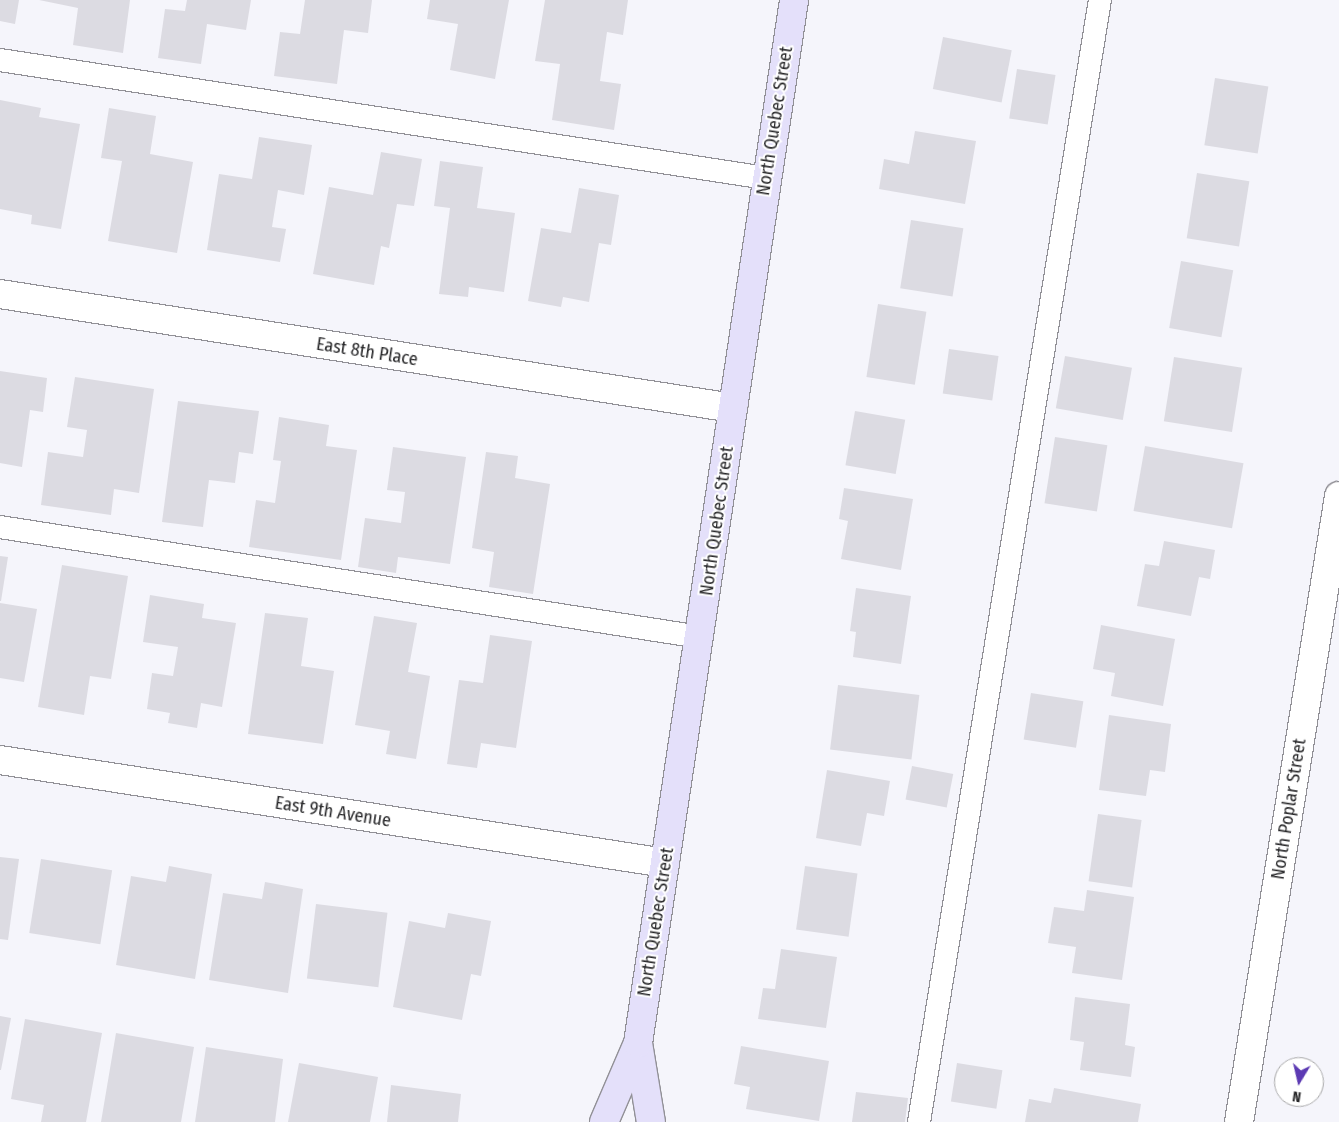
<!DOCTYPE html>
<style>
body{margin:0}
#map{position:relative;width:1339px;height:1122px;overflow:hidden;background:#f5f5fb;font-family:"Fira Sans Condensed",sans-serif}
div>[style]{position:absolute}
.building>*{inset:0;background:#dcdbe2;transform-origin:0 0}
.roads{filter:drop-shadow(1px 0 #919096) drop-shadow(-1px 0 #919096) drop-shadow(0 1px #919096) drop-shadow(0 -1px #919096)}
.service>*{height:22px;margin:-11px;padding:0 11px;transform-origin:11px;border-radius:11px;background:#fff}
.minor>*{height:28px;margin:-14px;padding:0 14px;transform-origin:14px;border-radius:14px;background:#fff}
.secondary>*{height:28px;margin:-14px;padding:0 14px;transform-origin:14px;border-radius:14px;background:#e4e0fa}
span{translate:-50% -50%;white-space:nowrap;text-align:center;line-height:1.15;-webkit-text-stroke:4px #fff;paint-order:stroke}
.street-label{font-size:18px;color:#262628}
.north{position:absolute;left:1274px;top:1057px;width:50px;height:50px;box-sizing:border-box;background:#fff;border:1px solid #a8a8a9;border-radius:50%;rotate:189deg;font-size:14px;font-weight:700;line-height:20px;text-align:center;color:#262628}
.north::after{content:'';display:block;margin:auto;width:18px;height:22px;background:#5c3ab3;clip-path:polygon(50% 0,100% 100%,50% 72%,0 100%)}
</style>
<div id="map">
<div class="building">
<i style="clip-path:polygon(0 0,19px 0,15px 24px,0 21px)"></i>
<i style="clip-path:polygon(39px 0,130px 0,123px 53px,73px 45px,78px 8px)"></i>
<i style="clip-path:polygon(187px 0,251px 0,246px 30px,207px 24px,201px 64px,158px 58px,165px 9px,185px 11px)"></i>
<i style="clip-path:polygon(305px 0,372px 0,368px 33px,344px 30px,337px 84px,274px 76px,280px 32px,300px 34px)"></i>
<i style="clip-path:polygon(430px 0,509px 0,495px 79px,450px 70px,458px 24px,427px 19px)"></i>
<i style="clip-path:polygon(545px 0,628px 0,623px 35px,607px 32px,600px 81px,621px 84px,614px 130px,552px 120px,560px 64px,535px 61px)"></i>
<i style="left:943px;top:37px;width:70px;height:53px;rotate:11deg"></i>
<i style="left:1017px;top:69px;width:39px;height:50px;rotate:9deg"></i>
<i style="left:1215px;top:78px;width:54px;height:68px;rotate:9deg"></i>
<i style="clip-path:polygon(0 100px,41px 108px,39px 117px,80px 124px,61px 229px,31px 224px,32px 215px,0 209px)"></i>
<i style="clip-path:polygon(109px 108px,156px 116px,150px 154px,193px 162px,177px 253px,108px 241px,122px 161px,101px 158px)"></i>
<i style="clip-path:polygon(915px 131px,976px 141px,965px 204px,879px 189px,884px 159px,909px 164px)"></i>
<i style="clip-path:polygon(259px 137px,312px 145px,304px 195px,278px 190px,272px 227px,286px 229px,280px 262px,207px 250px,219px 174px,252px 179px)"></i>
<i style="clip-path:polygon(381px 152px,422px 159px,414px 206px,397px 204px,389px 248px,381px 246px,374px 285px,313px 274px,329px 187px,373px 195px)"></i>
<i style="clip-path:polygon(440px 161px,483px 167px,477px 208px,515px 213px,504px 292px,469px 287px,468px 297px,439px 294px,450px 208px,434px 206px)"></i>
<i style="left:1197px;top:173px;width:53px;height:66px;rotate:9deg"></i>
<i style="clip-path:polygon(579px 188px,619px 195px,611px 245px,599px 243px,589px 302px,563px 297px,561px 307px,528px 301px,541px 228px,571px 233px)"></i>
<i style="left:911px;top:220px;width:53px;height:69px;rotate:9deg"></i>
<i style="left:1181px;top:261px;width:53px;height:68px;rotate:10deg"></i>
<i style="left:878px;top:304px;width:49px;height:74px;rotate:9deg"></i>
<i style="left:949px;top:349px;width:50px;height:45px;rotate:8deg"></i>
<i style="left:1065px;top:356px;width:68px;height:53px;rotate:10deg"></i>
<i style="left:1174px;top:357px;width:69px;height:65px;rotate:9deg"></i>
<i style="clip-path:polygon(0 371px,47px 378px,43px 412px,30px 410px,22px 467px,0 463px)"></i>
<i style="clip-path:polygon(75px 377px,154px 389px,139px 493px,114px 489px,111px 515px,41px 505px,48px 452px,83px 457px,87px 430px,67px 427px)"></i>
<i style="clip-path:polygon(178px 401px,259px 411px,253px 454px,239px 452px,235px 483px,209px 480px,203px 527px,162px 522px)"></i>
<i style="left:855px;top:411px;width:51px;height:55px;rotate:10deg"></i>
<i style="clip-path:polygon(279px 417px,329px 425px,326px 446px,357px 450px,341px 560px,249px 547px,256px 500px,275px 503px,281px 461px,273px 460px)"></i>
<i style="left:1055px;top:437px;width:53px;height:67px;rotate:9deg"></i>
<i style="left:1145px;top:446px;width:100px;height:66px;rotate:10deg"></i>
<i style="clip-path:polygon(393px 447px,466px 457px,450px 564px,398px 557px,396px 573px,358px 567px,365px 518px,401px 523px,405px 492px,387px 490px)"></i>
<i style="clip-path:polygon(486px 452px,518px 456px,515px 478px,550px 484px,533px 594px,489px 587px,494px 552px,472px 548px)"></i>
<i style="clip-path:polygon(844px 488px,913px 499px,901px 570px,841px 559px,848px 521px,839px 519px)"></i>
<i style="clip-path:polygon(1164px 541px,1215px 550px,1210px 579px,1199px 577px,1191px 616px,1137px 606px,1145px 564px,1159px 566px)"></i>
<i style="clip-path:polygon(0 556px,8px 557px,1px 601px,0 601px)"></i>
<i style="clip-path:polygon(62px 565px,128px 576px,111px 679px,90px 676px,84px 715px,38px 707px)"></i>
<i style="clip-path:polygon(856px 588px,911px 596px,901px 664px,853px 657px,856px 632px,850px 631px)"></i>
<i style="clip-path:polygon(150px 595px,204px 604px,202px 618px,236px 623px,222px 707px,201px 703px,197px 728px,168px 723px,170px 713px,147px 709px,152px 673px,173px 676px,178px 647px,143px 642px)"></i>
<i style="clip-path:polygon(0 603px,37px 609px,24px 682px,0 678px)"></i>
<i style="clip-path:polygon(265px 613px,308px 618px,301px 666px,334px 671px,323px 744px,248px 734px)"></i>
<i style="clip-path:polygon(374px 616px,417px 623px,408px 672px,430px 676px,416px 759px,386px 754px,390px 731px,355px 725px)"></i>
<i style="clip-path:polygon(1101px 625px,1175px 639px,1163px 706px,1111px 696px,1115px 673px,1093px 669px)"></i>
<i style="clip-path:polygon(490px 635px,532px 641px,516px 748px,481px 743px,477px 768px,447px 764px,459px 680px,483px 683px)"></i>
<i style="left:838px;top:685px;width:82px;height:65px;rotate:7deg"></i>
<i style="left:1031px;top:693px;width:53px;height:47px;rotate:9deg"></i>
<i style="clip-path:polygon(1109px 715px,1171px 724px,1165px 772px,1150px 770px,1146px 796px,1099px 790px)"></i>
<i style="left:912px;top:766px;width:42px;height:34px;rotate:11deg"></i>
<i style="clip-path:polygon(827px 770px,890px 781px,884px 816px,867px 813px,861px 846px,816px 838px)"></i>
<i style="left:1098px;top:814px;width:44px;height:68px;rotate:8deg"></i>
<i style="clip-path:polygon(0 857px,19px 859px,8px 940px,0 939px)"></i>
<i style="left:41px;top:859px;width:72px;height:75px;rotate:9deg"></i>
<i style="clip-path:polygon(169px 866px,212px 874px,195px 979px,116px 965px,131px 876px,166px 882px)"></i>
<i style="left:805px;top:866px;width:53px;height:64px;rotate:8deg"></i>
<i style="clip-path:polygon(265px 882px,303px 889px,288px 993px,209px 980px,223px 893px,262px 899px)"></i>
<i style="clip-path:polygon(1087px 890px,1134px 897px,1122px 980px,1072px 973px,1076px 947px,1048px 943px,1054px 907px,1084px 911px)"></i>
<i style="left:316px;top:904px;width:72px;height:75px;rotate:7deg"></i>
<i style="clip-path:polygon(448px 913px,491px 921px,481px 976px,471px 974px,462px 1020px,393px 1007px,409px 921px,445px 928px)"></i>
<i style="clip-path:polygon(781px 949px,837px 957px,826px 1028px,758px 1019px,763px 988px,775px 989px)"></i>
<i style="clip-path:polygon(1075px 997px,1130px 1004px,1125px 1045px,1135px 1047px,1131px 1077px,1080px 1070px,1084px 1042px,1070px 1040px)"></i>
<i style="clip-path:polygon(0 1016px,11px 1018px,1px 1070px,0 1070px)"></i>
<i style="clip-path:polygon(25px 1019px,102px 1033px,86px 1122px,41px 1122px,44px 1105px,11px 1099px)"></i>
<i style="clip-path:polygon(116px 1033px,194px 1047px,181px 1122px,101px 1122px)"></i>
<i style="clip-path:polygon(741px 1046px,829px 1061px,819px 1121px,746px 1109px,750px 1087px,734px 1084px)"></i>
<i style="clip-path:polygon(206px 1047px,283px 1059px,275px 1122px,195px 1122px)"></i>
<i style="clip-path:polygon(299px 1063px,378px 1077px,370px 1122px,288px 1122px)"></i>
<i style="left:957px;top:1063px;width:46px;height:39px;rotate:9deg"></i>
<i style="clip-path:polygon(391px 1085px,461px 1094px,458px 1122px,387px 1122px)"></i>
<i style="clip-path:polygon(1054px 1088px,1141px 1104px,1138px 1122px,1025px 1122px,1029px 1099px,1051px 1103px)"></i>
<i style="clip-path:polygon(856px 1092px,908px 1098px,905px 1122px,852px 1122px)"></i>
</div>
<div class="roads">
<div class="service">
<i style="left:0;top:60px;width:775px;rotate:8.76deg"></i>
<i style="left:0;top:527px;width:709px;rotate:8.93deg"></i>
<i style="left:919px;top:1122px;width:1137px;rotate:-80.84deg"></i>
</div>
<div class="minor">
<i style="left:0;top:294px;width:742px;rotate:8.84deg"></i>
<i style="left:0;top:760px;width:673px;rotate:8.8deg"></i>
<i style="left:1239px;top:1122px;width:634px;rotate:-80.92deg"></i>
</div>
<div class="secondary">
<i style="left:638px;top:1043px;width:80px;rotate:80.7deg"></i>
<i style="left:604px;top:1122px;width:86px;rotate:-66.7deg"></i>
<i style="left:638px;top:1043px;width:1055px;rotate:-81.49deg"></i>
</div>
</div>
<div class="street-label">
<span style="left:775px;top:121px;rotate:-81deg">North Quebec Street</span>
<span style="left:367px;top:352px;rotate:9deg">East 8th Place</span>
<span style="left:717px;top:521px;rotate:-82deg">North Quebec Street</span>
<span style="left:1289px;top:809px;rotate:-81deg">North Poplar Street</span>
<span style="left:333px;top:812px;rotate:9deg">East 9th Avenue</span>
<span style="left:656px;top:922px;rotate:-81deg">North Quebec Street</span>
</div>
<div class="north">N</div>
</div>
